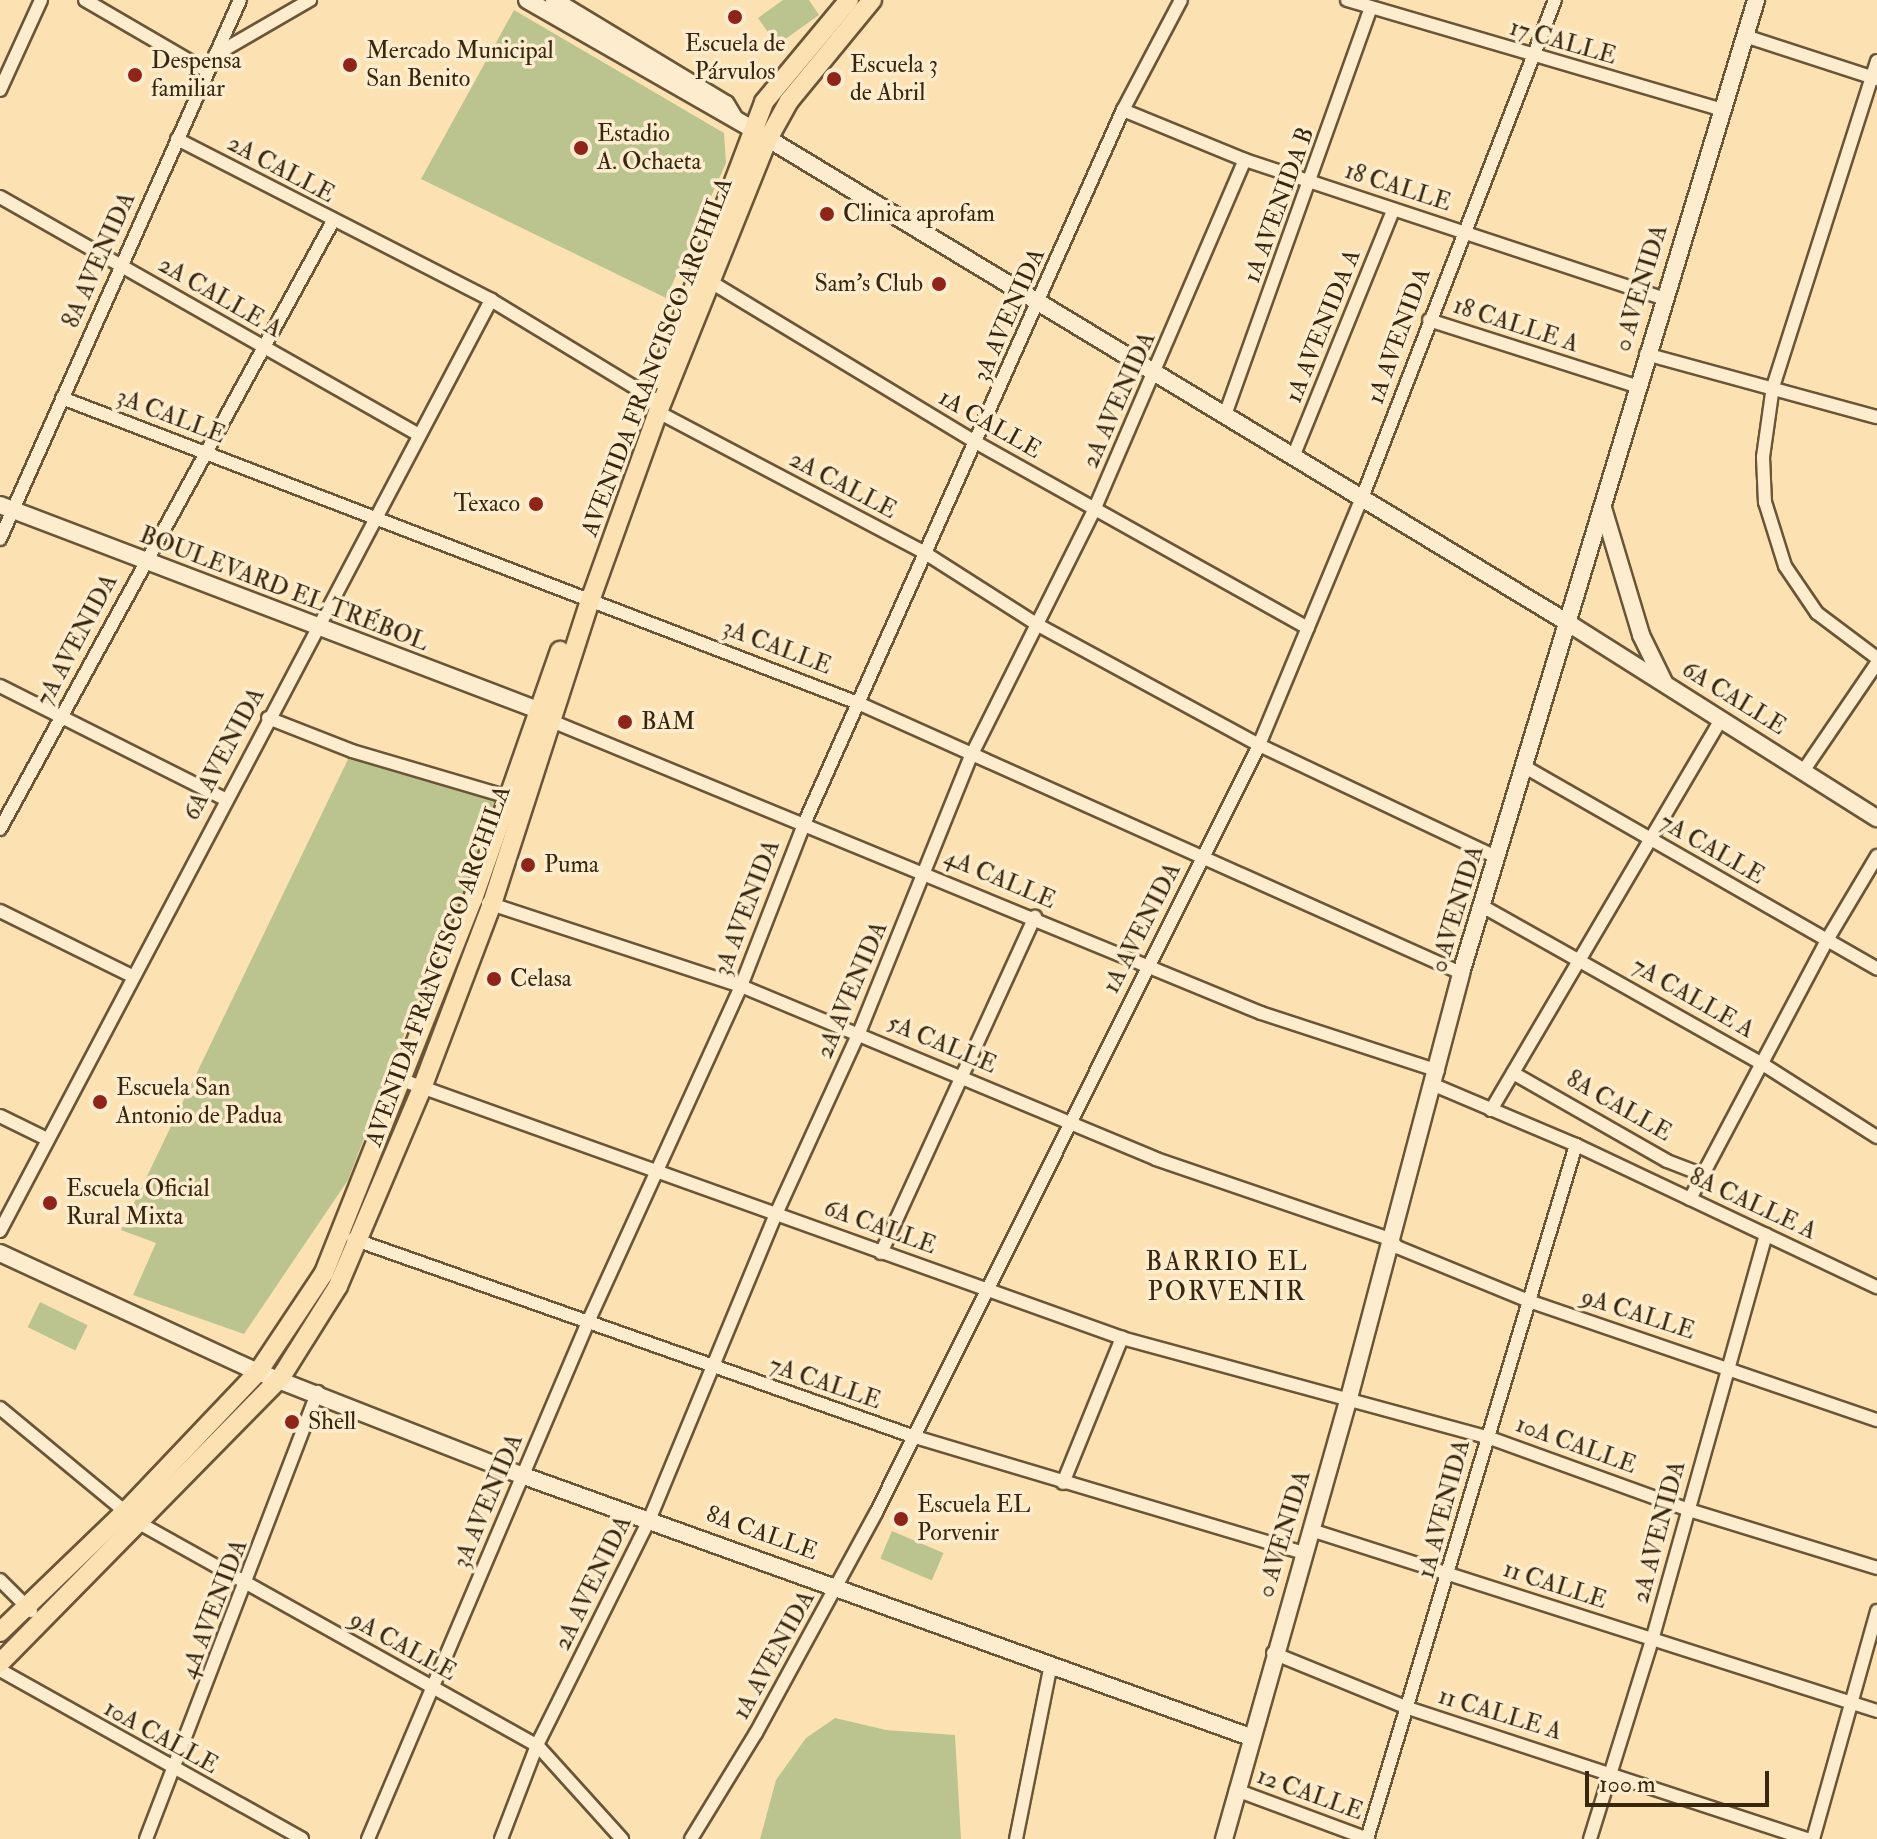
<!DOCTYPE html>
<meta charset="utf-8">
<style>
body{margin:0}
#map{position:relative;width:1877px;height:1839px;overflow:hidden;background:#fce2b2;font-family:"IM FELL Double Pica",serif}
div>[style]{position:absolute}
.green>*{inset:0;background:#bbc48f;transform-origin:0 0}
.roads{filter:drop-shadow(2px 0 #6a5537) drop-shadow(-2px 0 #6a5537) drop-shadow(0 2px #6a5537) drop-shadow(0 -2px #6a5537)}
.street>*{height:12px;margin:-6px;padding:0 6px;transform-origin:6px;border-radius:6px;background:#fdeccd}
.secondary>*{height:16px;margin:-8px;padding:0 8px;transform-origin:8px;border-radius:8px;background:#fdeccd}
.primary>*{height:18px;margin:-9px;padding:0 9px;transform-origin:9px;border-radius:9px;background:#fce2b2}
.dots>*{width:22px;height:22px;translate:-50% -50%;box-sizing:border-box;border:4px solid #fdeccd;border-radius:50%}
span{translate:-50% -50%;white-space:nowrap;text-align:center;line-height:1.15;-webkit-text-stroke:7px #fdeccd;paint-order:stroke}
.street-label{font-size:24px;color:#39260e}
.poi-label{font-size:24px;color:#39260e}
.left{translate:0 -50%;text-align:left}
.right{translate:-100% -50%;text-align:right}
.neighbourhood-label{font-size:26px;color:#39260e;letter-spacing:2px}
.scale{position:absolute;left:1585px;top:1771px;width:184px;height:36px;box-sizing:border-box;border:4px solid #39260e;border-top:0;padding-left:10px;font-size:24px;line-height:28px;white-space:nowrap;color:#39260e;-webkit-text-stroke:6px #fdeccd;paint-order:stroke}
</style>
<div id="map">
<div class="green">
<i style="clip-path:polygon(783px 0,809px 0,819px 15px,777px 45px,758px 18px)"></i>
<i style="clip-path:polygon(514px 10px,724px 133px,726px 163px,666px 298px,421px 179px)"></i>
<i style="clip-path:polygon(352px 751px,508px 797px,417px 1001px,348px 1180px,244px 1334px,133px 1295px,156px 1243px,121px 1230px)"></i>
<i style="left:40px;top:1302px;width:53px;height:28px;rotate:26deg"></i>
<i style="left:892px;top:1531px;width:56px;height:30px;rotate:23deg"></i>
<i style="clip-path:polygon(835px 1718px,886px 1730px,955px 1735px,961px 1839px,760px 1839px,776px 1780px,806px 1738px)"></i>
</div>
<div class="roads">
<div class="street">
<i style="left:85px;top:0;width:141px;rotate:30.2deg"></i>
<i style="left:1347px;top:0;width:391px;rotate:16.3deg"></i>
<i style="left:1745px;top:36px;width:139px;rotate:18deg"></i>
<i style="left:215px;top:55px;width:110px;rotate:-30.1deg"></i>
<i style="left:1877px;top:61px;width:341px;rotate:107.7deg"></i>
<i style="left:1773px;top:386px;width:72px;rotate:98deg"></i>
<i style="left:1763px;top:457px;width:45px;rotate:87.5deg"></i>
<i style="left:1765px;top:502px;width:67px;rotate:72.6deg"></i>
<i style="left:1785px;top:566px;width:57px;rotate:55.8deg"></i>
<i style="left:1817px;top:613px;width:75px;rotate:36.9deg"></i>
<i style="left:0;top:90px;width:99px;rotate:-65.5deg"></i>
<i style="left:1123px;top:110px;width:132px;rotate:22.3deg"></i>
<i style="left:1245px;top:160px;width:439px;rotate:18.3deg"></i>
<i style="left:177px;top:139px;width:353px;rotate:27.1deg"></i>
<i style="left:491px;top:300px;width:188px;rotate:31.3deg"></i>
<i style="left:652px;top:398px;width:15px;rotate:67deg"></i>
<i style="left:658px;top:412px;width:302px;rotate:27.8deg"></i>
<i style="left:925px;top:553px;width:134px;rotate:32.5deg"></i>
<i style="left:1038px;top:625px;width:251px;rotate:28.5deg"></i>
<i style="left:1259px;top:745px;width:264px;rotate:25.3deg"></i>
<i style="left:0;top:197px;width:482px;rotate:29.6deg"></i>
<i style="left:706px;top:279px;width:317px;rotate:31.2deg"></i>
<i style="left:977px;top:443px;width:379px;rotate:29.2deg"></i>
<i style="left:1429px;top:320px;width:217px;rotate:17.7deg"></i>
<i style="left:1646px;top:354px;width:239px;rotate:15.3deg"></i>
<i style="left:62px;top:398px;width:852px;rotate:20.97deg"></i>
<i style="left:858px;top:703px;width:661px;rotate:24.12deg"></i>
<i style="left:1225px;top:415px;width:432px;rotate:-70.3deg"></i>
<i style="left:1293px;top:457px;width:266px;rotate:-67.9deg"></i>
<i style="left:0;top:539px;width:590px;rotate:-66deg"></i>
<i style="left:0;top:686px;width:252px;rotate:26.7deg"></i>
<i style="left:268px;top:718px;width:90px;rotate:21.4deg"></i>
<i style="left:352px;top:751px;width:170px;rotate:16.4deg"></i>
<i style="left:549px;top:720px;width:770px;rotate:22.37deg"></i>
<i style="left:1261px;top:1013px;width:186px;rotate:18.1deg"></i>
<i style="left:1525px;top:767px;width:406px;rotate:29.8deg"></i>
<i style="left:1804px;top:770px;width:130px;rotate:-55.7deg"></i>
<i style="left:0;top:829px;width:693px;rotate:-61.29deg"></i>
<i style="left:488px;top:903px;width:266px;rotate:18.2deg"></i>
<i style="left:741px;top:986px;width:450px;rotate:22.6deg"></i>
<i style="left:1156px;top:1159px;width:247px;rotate:18.9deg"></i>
<i style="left:1390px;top:1239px;width:11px;rotate:49deg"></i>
<i style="left:1397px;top:1247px;width:139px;rotate:22.3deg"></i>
<i style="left:1526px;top:1300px;width:371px;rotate:18.9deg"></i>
<i style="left:1482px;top:906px;width:324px;rotate:29.4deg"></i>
<i style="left:1764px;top:1065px;width:134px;rotate:32.5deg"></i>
<i style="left:0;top:911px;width:147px;rotate:26.2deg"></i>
<i style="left:1513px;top:1073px;width:177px;rotate:29.7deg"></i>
<i style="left:1667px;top:1161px;width:40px;rotate:21deg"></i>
<i style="left:402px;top:1080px;width:765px;rotate:19.71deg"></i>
<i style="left:1122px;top:1338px;width:378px;rotate:15.2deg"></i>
<i style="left:1487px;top:1437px;width:215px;rotate:19.9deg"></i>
<i style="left:1689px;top:1510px;width:197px;rotate:17.1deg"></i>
<i style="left:1434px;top:1085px;width:154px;rotate:22.9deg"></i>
<i style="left:1576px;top:1145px;width:333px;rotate:25.3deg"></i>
<i style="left:1491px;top:1110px;width:454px;rotate:-59.5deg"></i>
<i style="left:0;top:1116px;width:50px;rotate:26.1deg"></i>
<i style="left:1690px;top:1199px;width:293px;rotate:-62.1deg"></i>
<i style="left:1827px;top:940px;width:98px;rotate:-59.2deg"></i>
<i style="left:0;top:1231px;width:1053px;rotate:-62.19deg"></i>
<i style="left:353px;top:1239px;width:596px;rotate:19.41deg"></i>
<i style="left:915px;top:1437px;width:405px;rotate:16.6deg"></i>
<i style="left:881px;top:1253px;width:370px;rotate:-65.4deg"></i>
<i style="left:0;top:1408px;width:180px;rotate:39.6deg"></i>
<i style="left:139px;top:1523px;width:456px;rotate:29.2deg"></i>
<i style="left:537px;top:1745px;width:127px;rotate:47.9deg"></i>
<i style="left:1063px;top:1483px;width:157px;rotate:-67.9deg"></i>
<i style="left:1311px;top:1530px;width:594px;rotate:17.73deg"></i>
<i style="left:0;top:1580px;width:44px;rotate:45deg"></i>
<i style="left:1273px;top:1653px;width:146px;rotate:22.2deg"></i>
<i style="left:1408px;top:1708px;width:420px;rotate:18.2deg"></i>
<i style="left:0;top:1670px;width:346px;rotate:29.2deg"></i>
<i style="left:1236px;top:1790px;width:141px;rotate:20.4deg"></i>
<i style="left:146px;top:1839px;width:479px;rotate:-69deg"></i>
<i style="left:368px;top:1839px;width:562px;rotate:-66.95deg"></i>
<i style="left:588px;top:1322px;width:369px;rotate:-65.5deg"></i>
<i style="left:741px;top:986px;width:174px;rotate:-68.7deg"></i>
<i style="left:804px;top:824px;width:782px;rotate:-65.93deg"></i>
<i style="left:1123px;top:110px;width:124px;rotate:-62.2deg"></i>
<i style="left:501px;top:1839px;width:101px;rotate:-69deg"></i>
<i style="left:537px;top:1745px;width:254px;rotate:-63.5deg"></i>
<i style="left:650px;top:1518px;width:329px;rotate:-67.5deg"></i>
<i style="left:776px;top:1214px;width:199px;rotate:-65.4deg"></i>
<i style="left:859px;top:1033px;width:301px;rotate:-68deg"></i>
<i style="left:972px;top:754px;width:273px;rotate:-63.4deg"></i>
<i style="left:1094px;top:510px;width:381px;rotate:-66.7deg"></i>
<i style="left:691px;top:1839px;width:124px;rotate:-58.5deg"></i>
<i style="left:756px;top:1733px;width:251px;rotate:-61.4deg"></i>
<i style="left:876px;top:1513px;width:858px;rotate:-63.49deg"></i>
<i style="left:1259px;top:745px;width:268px;rotate:-67.4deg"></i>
<i style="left:1362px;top:498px;width:534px;rotate:-68.82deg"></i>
<i style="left:1016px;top:1839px;width:178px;rotate:-78.7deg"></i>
<i style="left:1367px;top:1839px;width:725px;rotate:-73.24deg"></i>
<i style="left:1590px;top:1839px;width:208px;rotate:-72.7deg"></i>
<i style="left:1652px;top:1640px;width:421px;rotate:-74.3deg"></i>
<i style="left:1813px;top:1839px;width:237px;rotate:-74.3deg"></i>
</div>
<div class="secondary">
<i style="left:527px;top:0;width:259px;rotate:29.8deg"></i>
<i style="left:752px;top:129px;width:950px;rotate:31.18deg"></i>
<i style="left:1565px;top:621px;width:369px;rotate:32.3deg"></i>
<i style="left:554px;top:0;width:201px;rotate:31.2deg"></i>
<i style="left:726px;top:104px;width:17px;rotate:59deg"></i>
<i style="left:0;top:505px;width:576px;rotate:20.86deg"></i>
<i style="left:538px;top:710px;width:13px;rotate:42deg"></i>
<i style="left:1603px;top:508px;width:133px;rotate:73.3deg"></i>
<i style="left:1641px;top:635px;width:52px;rotate:63.9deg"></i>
<i style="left:0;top:1253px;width:284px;rotate:24.8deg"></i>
<i style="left:258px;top:1372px;width:286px;rotate:21.4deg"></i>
<i style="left:524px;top:1476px;width:771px;rotate:19.77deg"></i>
<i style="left:1224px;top:1839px;width:458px;rotate:-74.2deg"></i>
<i style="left:1349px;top:1398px;width:440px;rotate:-75.2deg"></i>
<i style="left:1461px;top:973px;width:1017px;rotate:-73.13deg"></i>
</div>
<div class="primary">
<i style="left:659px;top:379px;width:296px;rotate:-69.2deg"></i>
<i style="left:764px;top:102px;width:133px;rotate:-50.2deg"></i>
<i style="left:0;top:1632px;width:178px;rotate:-43.9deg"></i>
<i style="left:128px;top:1509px;width:189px;rotate:-46.5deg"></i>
<i style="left:258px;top:1372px;width:119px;rotate:-56.3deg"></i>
<i style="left:324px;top:1273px;width:403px;rotate:-68.3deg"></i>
<i style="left:473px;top:899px;width:263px;rotate:-70.7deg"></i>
<i style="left:0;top:1663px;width:401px;rotate:-45.5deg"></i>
<i style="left:281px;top:1377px;width:107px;rotate:-57.9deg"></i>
<i style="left:338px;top:1286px;width:215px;rotate:-67deg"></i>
<i style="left:422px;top:1088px;width:197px;rotate:-69.2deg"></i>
<i style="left:492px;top:904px;width:322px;rotate:-72.1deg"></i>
<i style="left:591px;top:598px;width:198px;rotate:-70.2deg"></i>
<i style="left:658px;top:412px;width:294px;rotate:-68.1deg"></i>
<i style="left:768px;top:139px;width:43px;rotate:-61.1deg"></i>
<i style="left:789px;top:101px;width:131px;rotate:-50.6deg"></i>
</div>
</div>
<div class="dots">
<i style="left:735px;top:17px;background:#8f2418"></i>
<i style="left:350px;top:65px;background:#8f2418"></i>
<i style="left:135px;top:75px;background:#8f2418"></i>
<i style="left:834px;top:79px;background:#8f2418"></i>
<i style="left:581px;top:148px;background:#8f2418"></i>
<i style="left:827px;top:214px;background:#8f2418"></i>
<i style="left:939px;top:284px;background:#8f2418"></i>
<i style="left:536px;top:504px;background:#8f2418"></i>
<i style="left:625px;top:722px;background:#8f2418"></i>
<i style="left:528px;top:865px;background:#8f2418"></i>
<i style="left:494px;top:979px;background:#8f2418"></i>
<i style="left:100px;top:1102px;background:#8f2418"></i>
<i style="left:50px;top:1203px;background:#8f2418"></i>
<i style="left:292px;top:1422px;background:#8f2418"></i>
<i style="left:901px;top:1519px;background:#8f2418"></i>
</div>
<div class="street-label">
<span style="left:1563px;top:42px;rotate:16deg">17 CALLE</span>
<span style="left:281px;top:169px;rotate:28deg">2A CALLE</span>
<span style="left:1398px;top:187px;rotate:18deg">18 CALLE</span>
<span style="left:1279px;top:205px;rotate:-70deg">1A AVENIDA B</span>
<span style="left:99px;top:260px;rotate:-66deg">8A AVENIDA</span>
<span style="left:1641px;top:288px;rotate:-73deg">0 AVENIDA</span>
<span style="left:220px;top:297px;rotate:30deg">2A CALLE A</span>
<span style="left:1009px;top:315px;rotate:-66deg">3A AVENIDA</span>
<span style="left:1516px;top:325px;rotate:18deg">18 CALLE A</span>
<span style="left:1323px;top:326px;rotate:-68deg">1A AVENIDA A</span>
<span style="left:1399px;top:336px;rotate:-70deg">1A AVENIDA</span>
<span style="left:657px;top:357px;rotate:-69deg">AVENIDA FRANCISCO ARCHILA</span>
<span style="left:1119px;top:400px;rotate:-66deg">2A AVENIDA</span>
<span style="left:171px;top:416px;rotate:21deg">3A CALLE</span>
<span style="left:990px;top:424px;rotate:30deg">1A CALLE</span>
<span style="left:843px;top:485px;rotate:28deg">2A CALLE</span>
<span style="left:284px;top:589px;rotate:21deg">BOULEVARD EL TRÉBOL</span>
<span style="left:77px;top:640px;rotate:-62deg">7A AVENIDA</span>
<span style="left:777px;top:647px;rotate:21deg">3A CALLE</span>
<span style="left:1734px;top:698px;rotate:32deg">6A CALLE</span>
<span style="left:224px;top:754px;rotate:-62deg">6A AVENIDA</span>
<span style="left:1712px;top:849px;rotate:30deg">7A CALLE</span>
<span style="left:1000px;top:879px;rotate:23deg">4A CALLE</span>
<span style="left:747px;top:908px;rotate:-69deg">3A AVENIDA</span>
<span style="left:1457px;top:909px;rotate:-73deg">0 AVENIDA</span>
<span style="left:1142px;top:928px;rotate:-63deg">1A AVENIDA</span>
<span style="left:438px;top:966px;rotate:-70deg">AVENIDA FRANCISCO ARCHILA</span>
<span style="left:852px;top:990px;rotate:-67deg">2A AVENIDA</span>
<span style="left:1693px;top:998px;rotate:30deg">7A CALLE A</span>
<span style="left:942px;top:1044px;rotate:23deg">5A CALLE</span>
<span style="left:1619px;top:1106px;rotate:30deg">8A CALLE</span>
<span style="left:1753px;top:1204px;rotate:25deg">8A CALLE A</span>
<span style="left:880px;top:1227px;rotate:20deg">6A CALLE</span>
<span style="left:1638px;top:1314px;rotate:18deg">9A CALLE</span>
<span style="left:825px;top:1383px;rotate:19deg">7A CALLE</span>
<span style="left:1576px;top:1445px;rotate:20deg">10A CALLE</span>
<span style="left:488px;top:1501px;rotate:-67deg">3A AVENIDA</span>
<span style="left:1444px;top:1509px;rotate:-75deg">1A AVENIDA</span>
<span style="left:1659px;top:1532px;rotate:-75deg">2A AVENIDA</span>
<span style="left:762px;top:1533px;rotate:20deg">8A CALLE</span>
<span style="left:1284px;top:1534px;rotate:-73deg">0 AVENIDA</span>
<span style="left:593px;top:1583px;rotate:-64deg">2A AVENIDA</span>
<span style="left:1555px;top:1585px;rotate:18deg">11 CALLE</span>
<span style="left:214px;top:1609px;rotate:-69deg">4A AVENIDA</span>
<span style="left:403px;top:1646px;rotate:29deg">9A CALLE</span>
<span style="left:774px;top:1655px;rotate:-61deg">1A AVENIDA</span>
<span style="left:1500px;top:1714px;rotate:17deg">11 CALLE A</span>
<span style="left:161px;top:1737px;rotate:29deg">10A CALLE</span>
<span style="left:1310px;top:1794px;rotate:20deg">12 CALLE</span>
</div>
<div class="poi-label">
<span style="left:735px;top:58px">Escuela de<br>Párvulos</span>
<span class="left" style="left:366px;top:65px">Mercado Municipal<br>San Benito</span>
<span class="left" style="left:151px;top:75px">Despensa<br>familiar</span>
<span class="left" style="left:850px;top:79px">Escuela 3<br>de Abril</span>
<span class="left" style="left:597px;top:148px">Estadio<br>A. Ochaeta</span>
<span class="left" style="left:843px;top:214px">Clinica aprofam</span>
<span class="right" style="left:923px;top:284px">Sam's Club</span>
<span class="right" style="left:520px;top:504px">Texaco</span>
<span class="left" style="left:641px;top:722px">BAM</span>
<span class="left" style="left:544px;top:865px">Puma</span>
<span class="left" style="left:510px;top:979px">Celasa</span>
<span class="left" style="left:116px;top:1102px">Escuela San<br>Antonio de Padua</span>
<span class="left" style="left:66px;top:1203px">Escuela Oficial<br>Rural Mixta</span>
<span class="left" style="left:308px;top:1422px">Shell</span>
<span class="left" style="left:917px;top:1519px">Escuela EL<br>Porvenir</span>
</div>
<div class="neighbourhood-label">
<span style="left:1227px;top:1278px">BARRIO EL<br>PORVENIR</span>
</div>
<div class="scale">100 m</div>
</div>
